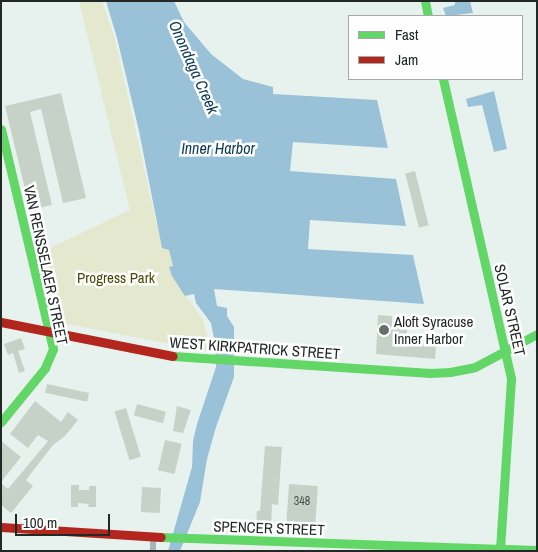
<!DOCTYPE html>
<style>
body{margin:0}
#map{position:relative;width:538px;height:552px;overflow:hidden;background:#e7f2ee;font-family:"Archivo Narrow",sans-serif}
div>[style]{position:absolute}
.green>*{inset:0;background:#e3e8cf}
.water>*{inset:0;background:#99c2d8}
.building>*{inset:0;background:#c6d2c8;transform-origin:0 0}
.street>*{height:6px;margin:-3px;padding:0 3px;transform-origin:3px;border-radius:3px;background:#a6b6b7}
.fast>*{height:9px;margin:-4.5px;padding:0 4.5px;transform-origin:4.5px;border-radius:4.5px;background:#63d668}
.jam>*{height:9px;margin:-4.5px;padding:0 4.5px;transform-origin:4.5px;border-radius:4.5px;background:#b3261e}
.dots>*{width:14px;height:14px;translate:-50% -50%;box-sizing:border-box;border:2px solid #fefefe;border-radius:50%}
span{translate:-50% -50%;white-space:nowrap;text-align:center;line-height:1.15;-webkit-text-stroke:5px #fefefe;paint-order:stroke}
.number-label{font-size:12px;color:#4a524e}
.number-label span{-webkit-text-stroke-width:0}
.street-label{font-size:15px;color:#212825}
.park-label{font-size:15px;color:#4c4a06}
.poi-label{font-size:15px;color:#212825}
.left{translate:0 -50%;text-align:left}
.water-label{font-size:16px;color:#0d3a51;font-style:italic}
.frame{position:absolute;inset:0;border:2px solid #212825;pointer-events:none}
.legend{position:absolute;left:348px;top:15px;width:175px;height:65px;box-sizing:border-box;background:#fefefe;border:1px solid #a6a8a7;margin:0;padding:6px 9px;list-style:none;font-size:15px;color:#212825}
.legend li{display:flex;align-items:center;gap:10px;height:25px}
.legend b{width:25px;border:1px solid #a6a8a7}
.scale{position:absolute;left:15px;top:514px;width:95px;height:22px;box-sizing:border-box;border:2px solid #212825;border-top:0;padding-left:6px;font-size:15px;line-height:18px;white-space:nowrap;color:#212825;-webkit-text-stroke:4px #fefefe;paint-order:stroke}
</style>
<div id="map">
<div class="green">
<i style="clip-path:polygon(79px 1px,102px 1px,115px 39px,162px 248px,169px 250px,173px 266px,172px 276px,203px 320px,211px 352px,52px 321px,37px 254px,130px 210px)"></i>
</div>
<div class="water">
<i style="clip-path:polygon(106px 1px,174px 1px,184px 22px,211px 54px,243px 79px,273px 87px,273px 94px,377px 100px,388px 148px,293px 142px,290px 171px,396px 179px,406px 226px,310px 220px,308px 249px,413px 255px,424px 304px,214px 289px,217px 306px,227px 308px,227px 316px,234px 327px,234px 377px,216px 427px,207px 459px,200px 502px,180px 551px,168px 551px,192px 467px,193px 441px,197px 424px,216px 367px,215px 344px,211px 323px,196px 303px,194px 294px,185px 296px,172px 276px,169px 267px,173px 266px,169px 250px,162px 248px,139px 131px,117px 38px)"></i>
<i style="clip-path:polygon(455px 1px,470px 1px,473px 13px,446px 16px,443px 8px,455px 5px)"></i>
<i style="clip-path:polygon(494px 91px,507px 149px,494px 152px,482px 105px,468px 107px,466px 99px)"></i>
</div>
<div class="building">
<i style="clip-path:polygon(61px 93px,86px 198px,63px 203px,41px 109px,30px 112px,52px 205px,30px 210px,5px 106px)"></i>
<i style="left:415px;top:171px;width:56px;height:10px;rotate:76deg"></i>
<i style="clip-path:polygon(378px 315px,392px 316px,392px 325px,407px 326px,407px 344px,436px 346px,435px 359px,376px 354px)"></i>
<i style="clip-path:polygon(21px 338px,25px 349px,18px 351px,25px 371px,19px 373px,13px 353px,8px 355px,4px 344px)"></i>
<i style="left:47px;top:384px;width:43px;height:9px;rotate:12deg"></i>
<i style="clip-path:polygon(35px 401px,61px 422px,68px 412px,78px 420px,65px 436px,53px 445px,26px 480px,33px 486px,11px 513px,1px 505px,1px 483px,8px 489px,48px 441px,38px 435px,28px 448px,10px 434px)"></i>
<i style="left:137px;top:404px;width:30px;height:12px;rotate:15deg"></i>
<i style="clip-path:polygon(177px 406px,191px 410px,183px 433px,173px 431px)"></i>
<i style="left:126px;top:408px;width:51px;height:12px;rotate:73deg"></i>
<i style="left:165px;top:440px;width:17px;height:31px;rotate:13deg"></i>
<i style="clip-path:polygon(1px 441px,21px 457px,1px 482px)"></i>
<i style="clip-path:polygon(265px 446px,282px 447px,278px 505px,272px 504px,271px 529px,256px 528px,257px 511px,260px 511px)"></i>
<i style="left:289px;top:484px;width:29px;height:40px;rotate:4deg"></i>
<i style="clip-path:polygon(71px 485px,79px 485px,79px 490px,89px 490px,89px 486px,96px 486px,96px 507px,88px 507px,89px 504px,78px 503px,78px 507px,71px 507px)"></i>
<i style="left:142px;top:487px;width:19px;height:25px;rotate:3deg"></i>
</div>
<div class="street">
<i style="left:153px;top:537px;width:14px;rotate:90deg"></i>
</div>
<div class="fast">
<i style="left:425px;top:1px;width:15px;rotate:79deg"></i>
<i style="left:443px;top:79px;width:308px;rotate:77.2deg"></i>
<i style="left:511px;top:379px;width:170px;rotate:93.7deg"></i>
<i style="left:1px;top:129px;width:226px;rotate:76.7deg"></i>
<i style="left:53px;top:349px;width:21px;rotate:113deg"></i>
<i style="left:45px;top:368px;width:70px;rotate:129.2deg"></i>
<i style="left:173px;top:356px;width:258px;rotate:3.8deg"></i>
<i style="left:430px;top:373px;width:20px;rotate:-3deg"></i>
<i style="left:450px;top:372px;width:25px;rotate:-11deg"></i>
<i style="left:475px;top:367px;width:70px;rotate:-28deg"></i>
<i style="left:161px;top:537px;width:376px;rotate:2deg"></i>
</div>
<div class="jam">
<i style="left:1px;top:322px;width:175px;rotate:11.2deg"></i>
<i style="left:1px;top:527px;width:160px;rotate:3.6deg"></i>
</div>
<div class="dots">
<i style="left:384px;top:330px;background:#666f6b"></i>
</div>
<div class="number-label">
<span style="left:302px;top:502px">348</span>
</div>
<div class="street-label">
<span style="left:46px;top:265px;rotate:78deg">VAN RENSSELAER STREET</span>
<span style="left:510px;top:310px;rotate:77deg">SOLAR STREET</span>
<span style="left:255px;top:348px;rotate:4deg">WEST KIRKPATRICK STREET</span>
<span style="left:269px;top:528px;rotate:2deg">SPENCER STREET</span>
</div>
<div class="park-label">
<span style="left:116px;top:278px">Progress Park</span>
</div>
<div class="poi-label">
<span class="left" style="left:394px;top:330px">Aloft Syracuse<br>Inner Harbor</span>
</div>
<div class="water-label">
<span style="left:194px;top:67px;rotate:66deg">Onondaga Creek</span>
<span style="left:218px;top:148px">Inner Harbor</span>
</div>
<div class="frame"></div>
<ul class="legend">
<li><b style="height:6px;background:#63d668"></b>Fast</li>
<li><b style="height:6px;background:#b3261e"></b>Jam</li>
</ul>
<div class="scale">100 m</div>
</div>
